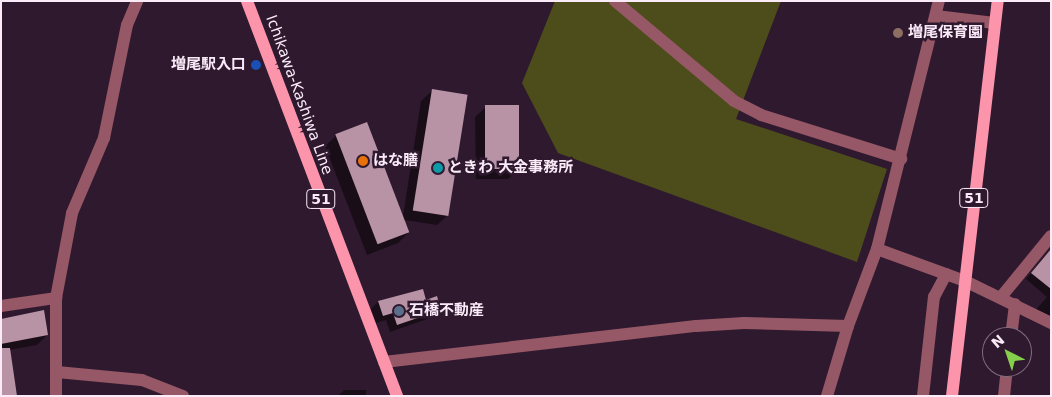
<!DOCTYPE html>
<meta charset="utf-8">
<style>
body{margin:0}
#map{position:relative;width:1052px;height:397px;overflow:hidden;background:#2f192e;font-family:"DejaVu Sans","Noto Sans JP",sans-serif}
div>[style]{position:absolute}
.green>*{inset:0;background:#4c4d1b}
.shadow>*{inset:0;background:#0007}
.building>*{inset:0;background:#b793a5;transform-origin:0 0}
.minor>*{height:12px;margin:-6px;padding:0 6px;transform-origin:6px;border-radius:6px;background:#965766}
.major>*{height:12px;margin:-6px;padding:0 6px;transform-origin:6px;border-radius:6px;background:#fc94ac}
.dots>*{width:14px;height:14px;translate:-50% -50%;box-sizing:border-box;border:2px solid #2f192e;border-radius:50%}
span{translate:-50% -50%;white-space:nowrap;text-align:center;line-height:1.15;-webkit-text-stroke:5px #2f192e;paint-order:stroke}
.shield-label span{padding:1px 4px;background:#2f192e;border:1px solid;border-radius:4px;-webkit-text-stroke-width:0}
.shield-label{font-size:14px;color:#fbebf9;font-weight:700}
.poi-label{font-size:15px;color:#fbebf9;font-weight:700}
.left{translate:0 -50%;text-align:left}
.right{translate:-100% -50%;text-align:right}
.street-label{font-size:15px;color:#fbebf9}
.frame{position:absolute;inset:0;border:2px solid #fbebf9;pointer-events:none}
.north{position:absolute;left:982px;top:327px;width:50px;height:50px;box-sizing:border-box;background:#2f192e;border:1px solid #816d7f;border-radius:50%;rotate:319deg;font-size:14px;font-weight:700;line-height:20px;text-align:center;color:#fbebf9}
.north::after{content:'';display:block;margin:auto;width:18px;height:22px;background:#85cf4d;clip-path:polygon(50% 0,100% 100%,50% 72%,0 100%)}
</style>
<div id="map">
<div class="green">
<i style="clip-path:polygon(555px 1px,781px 1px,736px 119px,887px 169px,857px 262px,558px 153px,522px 83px)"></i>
</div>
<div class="shadow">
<i style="clip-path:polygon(432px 91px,448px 215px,437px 225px,404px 220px,409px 232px,398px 243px,367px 255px,325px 146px,336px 136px,403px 216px,421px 101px)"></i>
<i style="clip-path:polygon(486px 107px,519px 168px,508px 179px,476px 179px,475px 117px)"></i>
<i style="clip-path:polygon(1051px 249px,1051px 319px,1034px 312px,1047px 297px,1026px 279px)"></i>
<i style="clip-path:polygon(378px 302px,440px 309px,433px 317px,390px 332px,386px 320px,376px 323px,371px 309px)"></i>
<i style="clip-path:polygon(1px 320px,47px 335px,37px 345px,9px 350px,1px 396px)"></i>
<i style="clip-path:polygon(344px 390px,366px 390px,366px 396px,338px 396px)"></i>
</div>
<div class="building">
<i style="left:432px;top:89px;width:36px;height:123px;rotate:9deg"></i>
<i style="left:485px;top:105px;width:34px;height:64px"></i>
<i style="left:367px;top:122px;width:118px;height:34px;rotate:69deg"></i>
<i style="clip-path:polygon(1051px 249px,1051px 289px,1031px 273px)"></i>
<i style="clip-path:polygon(423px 289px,426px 300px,437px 296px,441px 310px,397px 325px,393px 313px,383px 316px,378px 301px)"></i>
<i style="clip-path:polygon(44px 310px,48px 335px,1px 344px,1px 319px)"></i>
<i style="clip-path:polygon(1px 348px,10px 348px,17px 396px,1px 396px)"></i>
</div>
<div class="minor">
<i style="left:615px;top:1px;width:155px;rotate:40deg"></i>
<i style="left:734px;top:101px;width:30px;rotate:27deg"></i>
<i style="left:761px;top:115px;width:147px;rotate:17.4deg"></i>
<i style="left:936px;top:16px;width:59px;rotate:6.8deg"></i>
<i style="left:877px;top:249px;width:94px;rotate:20deg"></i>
<i style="left:965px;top:281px;width:96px;rotate:26deg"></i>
<i style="left:1001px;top:297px;width:79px;rotate:-50.7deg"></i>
<i style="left:1px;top:306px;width:56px;rotate:-8.3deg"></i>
<i style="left:1011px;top:337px;width:33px;rotate:-83deg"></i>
<i style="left:384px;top:362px;width:314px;rotate:-6.6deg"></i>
<i style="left:696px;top:326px;width:48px;rotate:-3.6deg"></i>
<i style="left:744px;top:323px;width:104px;rotate:1.7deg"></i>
<i style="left:848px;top:326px;width:82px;rotate:-69.4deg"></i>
<i style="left:877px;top:249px;width:256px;rotate:-76deg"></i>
<i style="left:57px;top:372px;width:85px;rotate:5.4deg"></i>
<i style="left:142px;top:380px;width:44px;rotate:21.3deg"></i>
<i style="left:56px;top:396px;width:98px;rotate:-90deg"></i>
<i style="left:56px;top:298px;width:86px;rotate:-79.3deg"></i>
<i style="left:72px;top:213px;width:82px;rotate:-66.9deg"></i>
<i style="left:104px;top:138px;width:115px;rotate:-78.5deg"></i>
<i style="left:127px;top:25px;width:26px;rotate:-67deg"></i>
<i style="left:827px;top:396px;width:73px;rotate:-73.3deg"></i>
<i style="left:923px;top:396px;width:100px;rotate:-83.7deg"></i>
<i style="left:934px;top:297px;width:26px;rotate:-62deg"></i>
<i style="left:1004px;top:396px;width:29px;rotate:-84deg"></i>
</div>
<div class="major">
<i style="left:247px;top:1px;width:423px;rotate:69.2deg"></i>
<i style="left:952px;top:396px;width:398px;rotate:-83.4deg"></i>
</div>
<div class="dots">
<i style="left:898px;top:33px;background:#8d6e63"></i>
<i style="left:256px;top:65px;background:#1a4fb4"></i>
<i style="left:363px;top:161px;background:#e8710a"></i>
<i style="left:438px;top:168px;background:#0f9aa8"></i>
<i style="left:399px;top:311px;background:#5c6f8a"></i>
</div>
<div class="shield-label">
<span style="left:974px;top:198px">51</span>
<span style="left:321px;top:199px">51</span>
</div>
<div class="poi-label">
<span class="left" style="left:908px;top:33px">増尾保育園</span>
<span class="right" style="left:246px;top:65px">増尾駅入口</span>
<span class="left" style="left:373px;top:161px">はな膳</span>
<span class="left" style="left:448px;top:168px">ときわ 大金事務所</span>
<span class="left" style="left:409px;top:311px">石橋不動産</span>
</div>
<div class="street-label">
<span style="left:299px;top:95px;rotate:70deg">Ichikawa-Kashiwa Line</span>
</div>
<div class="frame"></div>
<div class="north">N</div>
</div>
